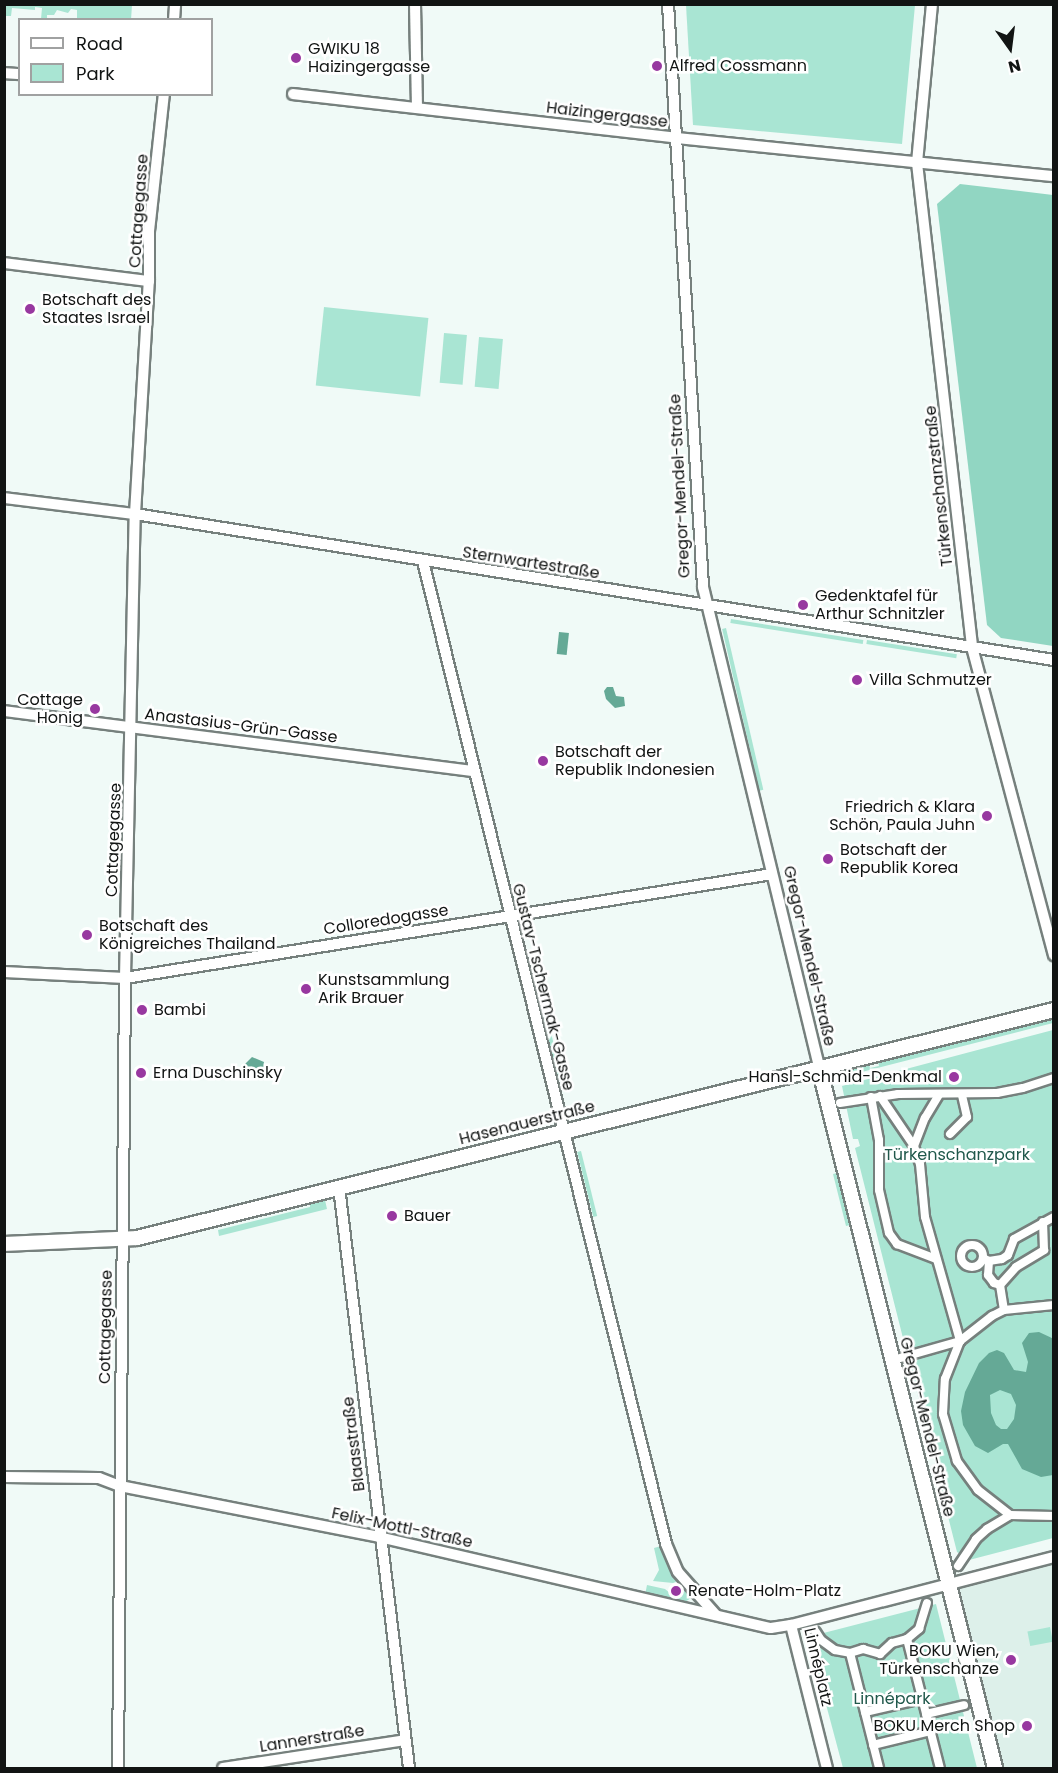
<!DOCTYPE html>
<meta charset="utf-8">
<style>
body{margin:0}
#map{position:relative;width:1058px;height:1773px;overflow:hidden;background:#f0faf7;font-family:Poppins,sans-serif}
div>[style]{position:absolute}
.built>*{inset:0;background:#ddf0ea}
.green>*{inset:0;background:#a9e5d3;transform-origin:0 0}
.forest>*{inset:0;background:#91d6c2}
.water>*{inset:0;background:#65a996;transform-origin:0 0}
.roads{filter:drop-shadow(2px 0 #76807d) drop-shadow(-2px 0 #76807d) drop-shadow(0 2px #76807d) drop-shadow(0 -2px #76807d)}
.pedestrian>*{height:8px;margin:-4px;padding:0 4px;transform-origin:4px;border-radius:4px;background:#fff}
.pedestrian>.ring{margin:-4px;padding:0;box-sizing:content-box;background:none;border:8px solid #fff;border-radius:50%}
.minor>*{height:10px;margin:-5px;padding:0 5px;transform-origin:5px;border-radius:5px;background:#fff}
.tertiary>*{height:14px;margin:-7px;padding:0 7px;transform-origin:7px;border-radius:7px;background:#fff}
.dots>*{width:16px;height:16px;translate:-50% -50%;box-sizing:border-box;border:3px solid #fff;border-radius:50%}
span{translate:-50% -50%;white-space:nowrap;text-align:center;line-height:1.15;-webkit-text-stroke:5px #fff;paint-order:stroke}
.poi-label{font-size:16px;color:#111413}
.left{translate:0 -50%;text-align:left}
.right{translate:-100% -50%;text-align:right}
.street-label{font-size:16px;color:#111413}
.park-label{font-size:16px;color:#20584b}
.frame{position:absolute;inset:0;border:6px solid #111413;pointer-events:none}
.legend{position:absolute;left:18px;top:18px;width:195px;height:78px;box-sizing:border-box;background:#fff;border:2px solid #a0a1a1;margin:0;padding:8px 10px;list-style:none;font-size:18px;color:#111413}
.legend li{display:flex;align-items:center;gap:12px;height:30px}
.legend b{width:30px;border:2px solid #a0a1a1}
.north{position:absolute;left:980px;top:18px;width:60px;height:60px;-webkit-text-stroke:4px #fff;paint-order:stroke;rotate:166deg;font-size:16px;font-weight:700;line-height:24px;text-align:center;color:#111413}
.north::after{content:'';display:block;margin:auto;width:21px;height:27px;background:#111413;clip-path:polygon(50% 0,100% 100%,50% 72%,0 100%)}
</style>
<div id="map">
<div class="built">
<i style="clip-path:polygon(1053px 1557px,1053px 1768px,995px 1768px,949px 1584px)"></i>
</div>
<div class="green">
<i style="clip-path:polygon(4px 5px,5px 4px,132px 5px,131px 20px,77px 18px,77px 10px,71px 9px,68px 13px,57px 10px,54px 15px,47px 15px,47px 19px,41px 19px,42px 8px,35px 7px,35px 10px,12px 8px,11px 16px,5px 16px)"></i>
<i style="clip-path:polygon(686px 5px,915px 5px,902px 144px,693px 125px)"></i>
<i style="left:324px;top:307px;width:105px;height:79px;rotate:6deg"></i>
<i style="left:444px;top:333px;width:23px;height:50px;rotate:5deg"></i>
<i style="left:479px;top:337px;width:24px;height:50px;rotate:5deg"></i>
<i style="left:731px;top:619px;width:134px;height:4px;rotate:9deg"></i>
<i style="left:726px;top:628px;width:166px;height:4px;rotate:77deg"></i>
<i style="left:867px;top:640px;width:91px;height:4px;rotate:9deg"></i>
<i style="left:546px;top:1013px;width:69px;height:4px;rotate:76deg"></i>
<i style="clip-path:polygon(1053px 1018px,1053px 1023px,846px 1076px,841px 1072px,869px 1065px,870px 1068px,879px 1066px,878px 1062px)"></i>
<i style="clip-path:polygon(1053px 1030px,1053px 1538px,969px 1560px,957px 1552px,855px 1148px,860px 1146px,858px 1139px,853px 1139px,842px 1086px)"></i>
<i style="left:581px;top:1151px;width:67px;height:4px;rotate:76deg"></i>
<i style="clip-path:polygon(837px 1173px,838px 1177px,842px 1176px,844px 1185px,840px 1186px,850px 1225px,846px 1226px,833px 1174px)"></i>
<i style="clip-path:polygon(322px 1200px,325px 1200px,327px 1209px,219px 1236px,218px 1230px,310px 1207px,310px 1203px)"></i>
<i style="clip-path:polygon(661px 1546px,678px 1581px,673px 1583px,653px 1581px,659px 1570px,654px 1548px)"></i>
<i style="clip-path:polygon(647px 1585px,665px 1589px,671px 1594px,683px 1588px,691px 1598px,685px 1602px,645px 1595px)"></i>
<i style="clip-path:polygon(936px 1604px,977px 1768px,843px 1768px,808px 1637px)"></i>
<i style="left:1050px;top:1627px;width:15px;height:23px;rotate:79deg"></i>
</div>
<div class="forest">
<i style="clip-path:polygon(960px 184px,1053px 195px,1053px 646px,1001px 638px,987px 625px,937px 204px)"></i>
</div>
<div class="water">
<i style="left:559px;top:632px;width:10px;height:22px;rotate:6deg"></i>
<i style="clip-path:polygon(607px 687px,613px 687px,616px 696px,624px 697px,625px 706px,615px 708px,606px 699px,604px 691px)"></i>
<i style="clip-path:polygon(252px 1057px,264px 1062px,263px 1070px,249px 1073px,245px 1071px,244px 1065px)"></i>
<i style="clip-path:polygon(evenodd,1039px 1332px,1054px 1339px,1053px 1475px,1041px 1477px,1022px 1469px,1008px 1444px,1003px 1444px,988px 1453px,975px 1446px,963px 1425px,961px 1411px,965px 1392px,979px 1363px,989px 1353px,997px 1350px,1004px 1353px,1014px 1370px,1026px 1372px,1028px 1362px,1022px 1343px,1029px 1333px,1039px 1332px,1000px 1390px,1011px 1394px,1016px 1405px,1014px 1419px,1007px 1429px,1001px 1429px,996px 1425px,991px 1413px,990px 1395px,1000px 1390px)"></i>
</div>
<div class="roads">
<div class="pedestrian">
<i style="left:880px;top:1096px;width:60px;rotate:55.8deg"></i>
<i style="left:914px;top:1146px;width:19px;rotate:72deg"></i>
<i style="left:920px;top:1164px;width:53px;rotate:84.6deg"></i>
<i style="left:925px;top:1217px;width:129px;rotate:74.2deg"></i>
<i style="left:960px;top:1341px;width:70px;rotate:164.2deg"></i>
<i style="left:871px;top:1097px;width:44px;rotate:79.5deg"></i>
<i style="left:879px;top:1140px;width:50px;rotate:90deg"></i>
<i style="left:879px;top:1190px;width:44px;rotate:76.9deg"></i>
<i style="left:889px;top:1233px;width:14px;rotate:54deg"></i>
<i style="left:897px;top:1244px;width:42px;rotate:21deg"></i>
<i style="left:840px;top:1103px;width:59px;rotate:-8.8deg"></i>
<i style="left:898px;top:1094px;width:99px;rotate:-0.6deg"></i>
<i style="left:997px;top:1093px;width:26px;rotate:-11deg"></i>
<i style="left:1023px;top:1088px;width:33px;rotate:-18deg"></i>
<i style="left:950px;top:1134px;width:24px;rotate:-45deg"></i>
<i style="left:967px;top:1117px;width:22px;rotate:-103deg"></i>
<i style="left:914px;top:1146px;width:30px;rotate:-69deg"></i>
<i style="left:925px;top:1118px;width:27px;rotate:-59deg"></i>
<i class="ring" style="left:961px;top:1245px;width:14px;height:14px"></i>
<i style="left:983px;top:1258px;width:7px;rotate:27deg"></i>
<i style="left:989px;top:1261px;width:13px;rotate:-9deg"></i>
<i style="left:1002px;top:1259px;width:7px;rotate:-34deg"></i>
<i style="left:1008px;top:1255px;width:17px;rotate:-69deg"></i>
<i style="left:1014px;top:1239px;width:46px;rotate:-28.8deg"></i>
<i style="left:989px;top:1261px;width:14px;rotate:94deg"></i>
<i style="left:988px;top:1275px;width:10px;rotate:53deg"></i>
<i style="left:994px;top:1283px;width:6px;rotate:18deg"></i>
<i style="left:1000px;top:1285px;width:25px;rotate:81deg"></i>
<i style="left:1000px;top:1285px;width:24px;rotate:-48deg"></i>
<i style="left:1016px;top:1267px;width:33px;rotate:-31deg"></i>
<i style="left:1044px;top:1250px;width:28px;rotate:-92deg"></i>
<i style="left:1010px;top:1515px;width:41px;rotate:-142deg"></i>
<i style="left:978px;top:1490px;width:36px;rotate:-126deg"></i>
<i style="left:957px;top:1461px;width:49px;rotate:-106.6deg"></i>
<i style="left:943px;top:1414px;width:35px;rotate:-87deg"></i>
<i style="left:945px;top:1379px;width:41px;rotate:-68.5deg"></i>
<i style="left:960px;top:1341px;width:41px;rotate:-38deg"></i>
<i style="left:992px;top:1316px;width:13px;rotate:-27deg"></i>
<i style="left:1004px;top:1310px;width:50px;rotate:-5.7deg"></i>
<i style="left:958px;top:1566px;width:32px;rotate:-56deg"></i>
<i style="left:976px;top:1539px;width:15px;rotate:-42deg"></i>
<i style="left:987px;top:1529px;width:27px;rotate:-31deg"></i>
<i style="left:1010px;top:1515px;width:44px;rotate:1.3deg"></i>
<i style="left:816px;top:1632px;width:9px;rotate:58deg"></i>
<i style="left:821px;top:1640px;width:17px;rotate:36deg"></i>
<i style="left:835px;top:1650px;width:15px;rotate:11deg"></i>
<i style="left:850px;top:1653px;width:14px;rotate:-17deg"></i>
<i style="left:863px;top:1649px;width:18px;rotate:16deg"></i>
<i style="left:880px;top:1654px;width:16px;rotate:-43deg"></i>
<i style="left:892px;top:1643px;width:16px;rotate:-15deg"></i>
<i style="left:907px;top:1639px;width:16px;rotate:-40deg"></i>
<i style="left:919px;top:1629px;width:27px;rotate:-73deg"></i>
<i style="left:907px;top:1639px;width:133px;rotate:75.7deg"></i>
<i style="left:850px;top:1653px;width:119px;rotate:75.8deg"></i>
<i style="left:865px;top:1712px;width:58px;rotate:-12.8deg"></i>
<i style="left:926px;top:1714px;width:39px;rotate:-13deg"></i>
<i style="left:873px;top:1745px;width:60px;rotate:-13.6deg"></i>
</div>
<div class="minor">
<i style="left:415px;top:4px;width:104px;rotate:88.9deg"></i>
<i style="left:668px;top:4px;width:584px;rotate:86.56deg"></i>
<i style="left:703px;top:587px;width:494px;rotate:76.4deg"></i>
<i style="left:932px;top:4px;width:160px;rotate:95.4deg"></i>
<i style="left:917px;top:163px;width:487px;rotate:83.5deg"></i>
<i style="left:972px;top:647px;width:319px;rotate:75.1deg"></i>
<i style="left:174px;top:20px;width:16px;rotate:-86deg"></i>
<i style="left:4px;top:73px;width:16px;rotate:4deg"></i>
<i style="left:293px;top:94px;width:387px;rotate:6.5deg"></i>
<i style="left:677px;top:138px;width:379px;rotate:5.8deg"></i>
<i style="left:4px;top:263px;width:146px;rotate:7.1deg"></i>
<i style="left:4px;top:498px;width:132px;rotate:7deg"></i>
<i style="left:135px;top:514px;width:931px;rotate:9.03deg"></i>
<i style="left:423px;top:561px;width:1013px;rotate:76.11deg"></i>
<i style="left:666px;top:1544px;width:30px;rotate:67deg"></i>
<i style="left:678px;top:1572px;width:57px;rotate:48.5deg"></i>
<i style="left:4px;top:711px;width:473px;rotate:7.3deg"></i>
<i style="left:4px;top:972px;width:121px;rotate:2.8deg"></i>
<i style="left:125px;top:978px;width:655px;rotate:-9.13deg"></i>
<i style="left:339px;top:1187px;width:585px;rotate:83.13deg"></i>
<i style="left:4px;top:1477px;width:95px;rotate:0.6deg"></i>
<i style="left:99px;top:1478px;width:22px;rotate:21deg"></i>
<i style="left:120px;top:1486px;width:264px;rotate:11.1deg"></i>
<i style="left:379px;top:1537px;width:402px;rotate:13.1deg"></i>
<i style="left:771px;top:1628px;width:20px;rotate:-9deg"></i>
<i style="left:791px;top:1625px;width:272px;rotate:-14.5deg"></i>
<i style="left:791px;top:1625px;width:147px;rotate:75.9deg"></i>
<i style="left:118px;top:1768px;width:790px;rotate:-89.49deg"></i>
<i style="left:125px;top:978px;width:464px;rotate:-88.8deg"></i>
<i style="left:135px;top:514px;width:233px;rotate:-86.6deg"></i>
<i style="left:149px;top:281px;width:50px;rotate:-90deg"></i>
<i style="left:149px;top:231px;width:138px;rotate:-83.8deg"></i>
<i style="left:223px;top:1768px;width:184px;rotate:-8.7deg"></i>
</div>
<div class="tertiary">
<i style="left:819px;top:1067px;width:723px;rotate:75.91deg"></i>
<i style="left:4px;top:1244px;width:133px;rotate:-2.6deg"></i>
<i style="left:137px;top:1238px;width:945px;rotate:-13.96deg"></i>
</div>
</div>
<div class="dots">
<i style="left:296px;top:58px;background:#9838a0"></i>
<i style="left:657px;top:66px;background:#9838a0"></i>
<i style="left:30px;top:309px;background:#9838a0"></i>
<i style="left:803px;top:605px;background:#9838a0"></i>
<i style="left:857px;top:680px;background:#9838a0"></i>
<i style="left:95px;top:709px;background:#9838a0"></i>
<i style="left:543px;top:761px;background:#9838a0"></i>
<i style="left:987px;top:816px;background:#9838a0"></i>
<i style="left:828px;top:859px;background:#9838a0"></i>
<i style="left:87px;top:935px;background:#9838a0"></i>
<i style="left:306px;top:989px;background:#9838a0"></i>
<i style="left:142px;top:1010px;background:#9838a0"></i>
<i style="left:141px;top:1073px;background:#9838a0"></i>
<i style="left:954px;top:1077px;background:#9838a0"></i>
<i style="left:392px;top:1216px;background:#9838a0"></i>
<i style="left:676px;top:1591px;background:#9838a0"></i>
<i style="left:1011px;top:1660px;background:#9838a0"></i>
<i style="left:1027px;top:1726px;background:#9838a0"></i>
</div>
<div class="poi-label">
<span class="left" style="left:308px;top:58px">GWIKU 18<br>Haizingergasse</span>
<span class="left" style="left:669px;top:66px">Alfred Cossmann</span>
<span class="left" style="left:42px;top:309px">Botschaft des<br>Staates Israel</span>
<span class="left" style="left:815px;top:605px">Gedenktafel für<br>Arthur Schnitzler</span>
<span class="left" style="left:869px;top:680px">Villa Schmutzer</span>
<span class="right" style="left:83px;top:709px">Cottage<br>Honig</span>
<span class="left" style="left:555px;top:761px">Botschaft der<br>Republik Indonesien</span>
<span class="right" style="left:975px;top:816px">Friedrich &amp; Klara<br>Schön, Paula Juhn</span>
<span class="left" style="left:840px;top:859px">Botschaft der<br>Republik Korea</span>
<span class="left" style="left:99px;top:935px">Botschaft des<br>Königreiches Thailand</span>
<span class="left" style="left:318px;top:989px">Kunstsammlung<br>Arik Brauer</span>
<span class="left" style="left:154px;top:1010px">Bambi</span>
<span class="left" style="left:153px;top:1073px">Erna Duschinsky</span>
<span class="right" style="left:942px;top:1077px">Hansl-Schmid-Denkmal</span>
<span class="left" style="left:404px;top:1216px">Bauer</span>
<span class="left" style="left:688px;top:1591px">Renate-Holm-Platz</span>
<span class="right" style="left:999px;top:1660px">BOKU Wien,<br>Türkenschanze</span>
<span class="right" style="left:1015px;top:1726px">BOKU Merch Shop</span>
</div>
<div class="street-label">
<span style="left:607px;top:115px;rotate:7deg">Haizingergasse</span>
<span style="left:139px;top:211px;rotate:-86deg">Cottagegasse</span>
<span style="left:680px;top:486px;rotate:-93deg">Gregor-Mendel-Straße</span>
<span style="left:939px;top:486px;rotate:-96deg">Türkenschanzstraße</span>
<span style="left:531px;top:563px;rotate:9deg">Sternwartestraße</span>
<span style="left:241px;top:726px;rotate:7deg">Anastasius-Grün-Gasse</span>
<span style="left:114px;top:840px;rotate:-88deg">Cottagegasse</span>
<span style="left:386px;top:920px;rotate:-9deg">Colloredogasse</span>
<span style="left:809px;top:956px;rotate:77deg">Gregor-Mendel-Straße</span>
<span style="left:543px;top:987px;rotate:76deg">Gustav-Tschermak-Gasse</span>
<span style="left:527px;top:1123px;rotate:-14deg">Hasenauerstraße</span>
<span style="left:106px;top:1327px;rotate:-89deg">Cottagegasse</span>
<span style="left:927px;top:1427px;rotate:76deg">Gregor-Mendel-Straße</span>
<span style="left:354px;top:1444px;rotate:-97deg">Blaasstraße</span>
<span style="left:402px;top:1528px;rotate:12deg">Felix-Mottl-Straße</span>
<span style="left:818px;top:1667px;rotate:77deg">Linnéplatz</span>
<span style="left:312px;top:1739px;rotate:-9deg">Lannerstraße</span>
</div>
<div class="park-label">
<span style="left:957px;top:1155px">Türkenschanzpark</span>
<span style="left:892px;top:1699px">Linnépark</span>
</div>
<div class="frame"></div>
<ul class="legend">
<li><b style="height:8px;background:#fff"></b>Road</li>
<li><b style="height:16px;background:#a9e5d3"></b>Park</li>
</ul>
<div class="north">N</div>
</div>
